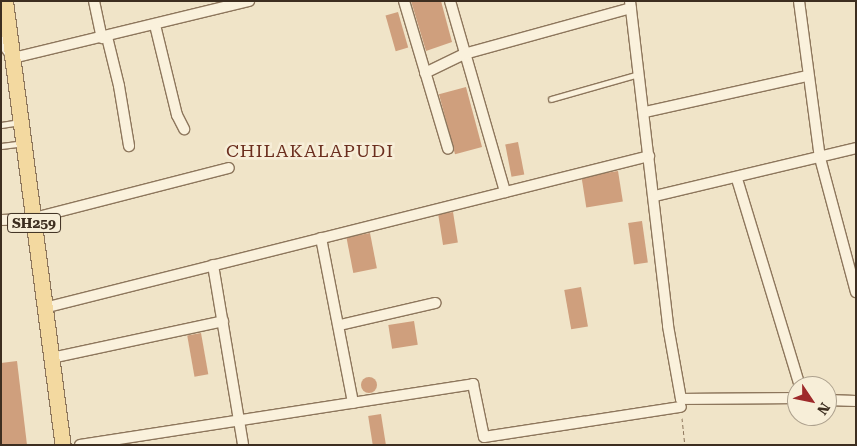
<!DOCTYPE html>
<style>
body{margin:0}
#map{position:relative;width:857px;height:446px;overflow:hidden;background:#f0e4c8;font-family:"Roboto Serif",serif}
div>[style]{position:absolute}
.building>*{inset:0;background:#cf9f7d;transform-origin:0 0}
.round{border-radius:50%}
.path>*{height:1px;margin-top:-0.5px;transform-origin:0;background:repeating-linear-gradient(90deg,#8d765c 0 4px,transparent 0 6.5px)}
.roads{filter:drop-shadow(1px 0 #8d765c) drop-shadow(-1px 0 #8d765c) drop-shadow(0 1px #8d765c) drop-shadow(0 -1px #8d765c)}
.lane>*{height:5px;margin:-2.5px;padding:0 2.5px;transform-origin:2.5px;border-radius:2.5px;background:#faf1dc}
.street>*{height:10px;margin:-5px;padding:0 5px;transform-origin:5px;border-radius:5px;background:#faf1dc}
.primary>*{height:15px;margin:-7.5px;padding:0 7.5px;transform-origin:7.5px;border-radius:7.5px;background:#f3d9a0}
span{translate:-50% -50%;white-space:nowrap;text-align:center;line-height:1.15;-webkit-text-stroke:5px #f7eed8;paint-order:stroke}
.shield-label span{padding:1px 4px;background:#f7eed8;border:1px solid;border-radius:4px;-webkit-text-stroke-width:0}
.shield-label{font-size:14px;color:#3d2e20;font-weight:700}
.quarter-label{font-size:18px;color:#6b2e1e;letter-spacing:1px}
.frame{position:absolute;inset:0;border:2px solid #3d2e20;pointer-events:none}
.north{position:absolute;left:787px;top:376px;width:50px;height:50px;box-sizing:border-box;background:#f7eed8;border:1px solid #ada18e;border-radius:50%;rotate:124deg;font-size:14px;font-weight:700;line-height:20px;text-align:center;color:#3d2e20}
.north::after{content:'';display:block;margin:auto;width:18px;height:22px;background:#9e2a2b;clip-path:polygon(50% 0,100% 100%,50% 72%,0 100%)}
</style>
<div id="map">
<div class="building">
<i style="clip-path:polygon(411px 1px,441px 1px,452px 42px,426px 51px)"></i>
<i style="left:398px;top:12px;width:37px;height:13px;rotate:74deg"></i>
<i style="left:466px;top:87px;width:62px;height:28px;rotate:75deg"></i>
<i style="left:518px;top:142px;width:33px;height:13px;rotate:79deg"></i>
<i style="left:618px;top:171px;width:31px;height:37px;rotate:81deg"></i>
<i style="left:453px;top:212px;width:31px;height:15px;rotate:81deg"></i>
<i style="left:642px;top:221px;width:42px;height:14px;rotate:82deg"></i>
<i style="left:370px;top:233px;width:36px;height:24px;rotate:79deg"></i>
<i style="left:581px;top:287px;width:40px;height:17px;rotate:80deg"></i>
<i style="left:414px;top:321px;width:24px;height:26px;rotate:81deg"></i>
<i style="left:201px;top:333px;width:42px;height:14px;rotate:80deg"></i>
<i style="clip-path:polygon(17px 361px,27px 445px,1px 445px,1px 363px)"></i>
<i class="round" style="left:361px;top:377px;width:16px;height:16px"></i>
<i style="left:381px;top:414px;width:31px;height:13px;rotate:81deg"></i>
</div>
<div class="path">
<i style="left:682px;top:418px;width:27px;rotate:84deg"></i>
</div>
<div class="roads">
<div class="lane">
<i style="left:551px;top:99px;width:91px;rotate:-15.9deg"></i>
<i style="left:1px;top:125px;width:13px;rotate:-9deg"></i>
<i style="left:1px;top:146px;width:16px;rotate:-7deg"></i>
</div>
<div class="street">
<i style="left:94px;top:1px;width:38px;rotate:78deg"></i>
<i style="left:404px;top:1px;width:154px;rotate:73.4deg"></i>
<i style="left:450px;top:1px;width:199px;rotate:73.9deg"></i>
<i style="left:630px;top:1px;width:327px;rotate:83.3deg"></i>
<i style="left:668px;top:326px;width:74px;rotate:79.9deg"></i>
<i style="left:681px;top:399px;width:116px;rotate:-0.5deg"></i>
<i style="left:799px;top:1px;width:158px;rotate:82.4deg"></i>
<i style="left:820px;top:158px;width:139px;rotate:75deg"></i>
<i style="left:155px;top:25px;width:93px;rotate:76.3deg"></i>
<i style="left:177px;top:115px;width:16px;rotate:63deg"></i>
<i style="left:107px;top:37px;width:50px;rotate:76.2deg"></i>
<i style="left:119px;top:86px;width:61px;rotate:80.5deg"></i>
<i style="left:1px;top:41px;width:21px;rotate:55deg"></i>
<i style="left:13px;top:58px;width:243px;rotate:-13.6deg"></i>
<i style="left:425px;top:73px;width:43px;rotate:-26deg"></i>
<i style="left:464px;top:54px;width:173px;rotate:-15.4deg"></i>
<i style="left:645px;top:112px;width:166px;rotate:-12.5deg"></i>
<i style="left:737px;top:179px;width:216px;rotate:73.1deg"></i>
<i style="left:655px;top:196px;width:207px;rotate:-13.4deg"></i>
<i style="left:34px;top:218px;width:201px;rotate:-14.4deg"></i>
<i style="left:1px;top:220px;width:25px;rotate:-2deg"></i>
<i style="left:321px;top:238px;width:168px;rotate:79deg"></i>
<i style="left:213px;top:265px;width:182px;rotate:80.5deg"></i>
<i style="left:44px;top:308px;width:624px;rotate:-14.1deg"></i>
<i style="left:340px;top:325px;width:98px;rotate:-13deg"></i>
<i style="left:51px;top:358px;width:176px;rotate:-12.1deg"></i>
<i style="left:827px;top:400px;width:29px;rotate:2deg"></i>
<i style="left:80px;top:445px;width:398px;rotate:-8.8deg"></i>
<i style="left:473px;top:384px;width:54px;rotate:78.3deg"></i>
<i style="left:484px;top:437px;width:199px;rotate:-8.7deg"></i>
</div>
<div class="primary">
<i style="left:5px;top:1px;width:448px;rotate:82.6deg"></i>
</div>
</div>
<div class="shield-label">
<span style="left:34px;top:223px">SH259</span>
</div>
<div class="quarter-label">
<span style="left:310px;top:151px">CHILAKALAPUDI</span>
</div>
<div class="frame"></div>
<div class="north">N</div>
</div>
